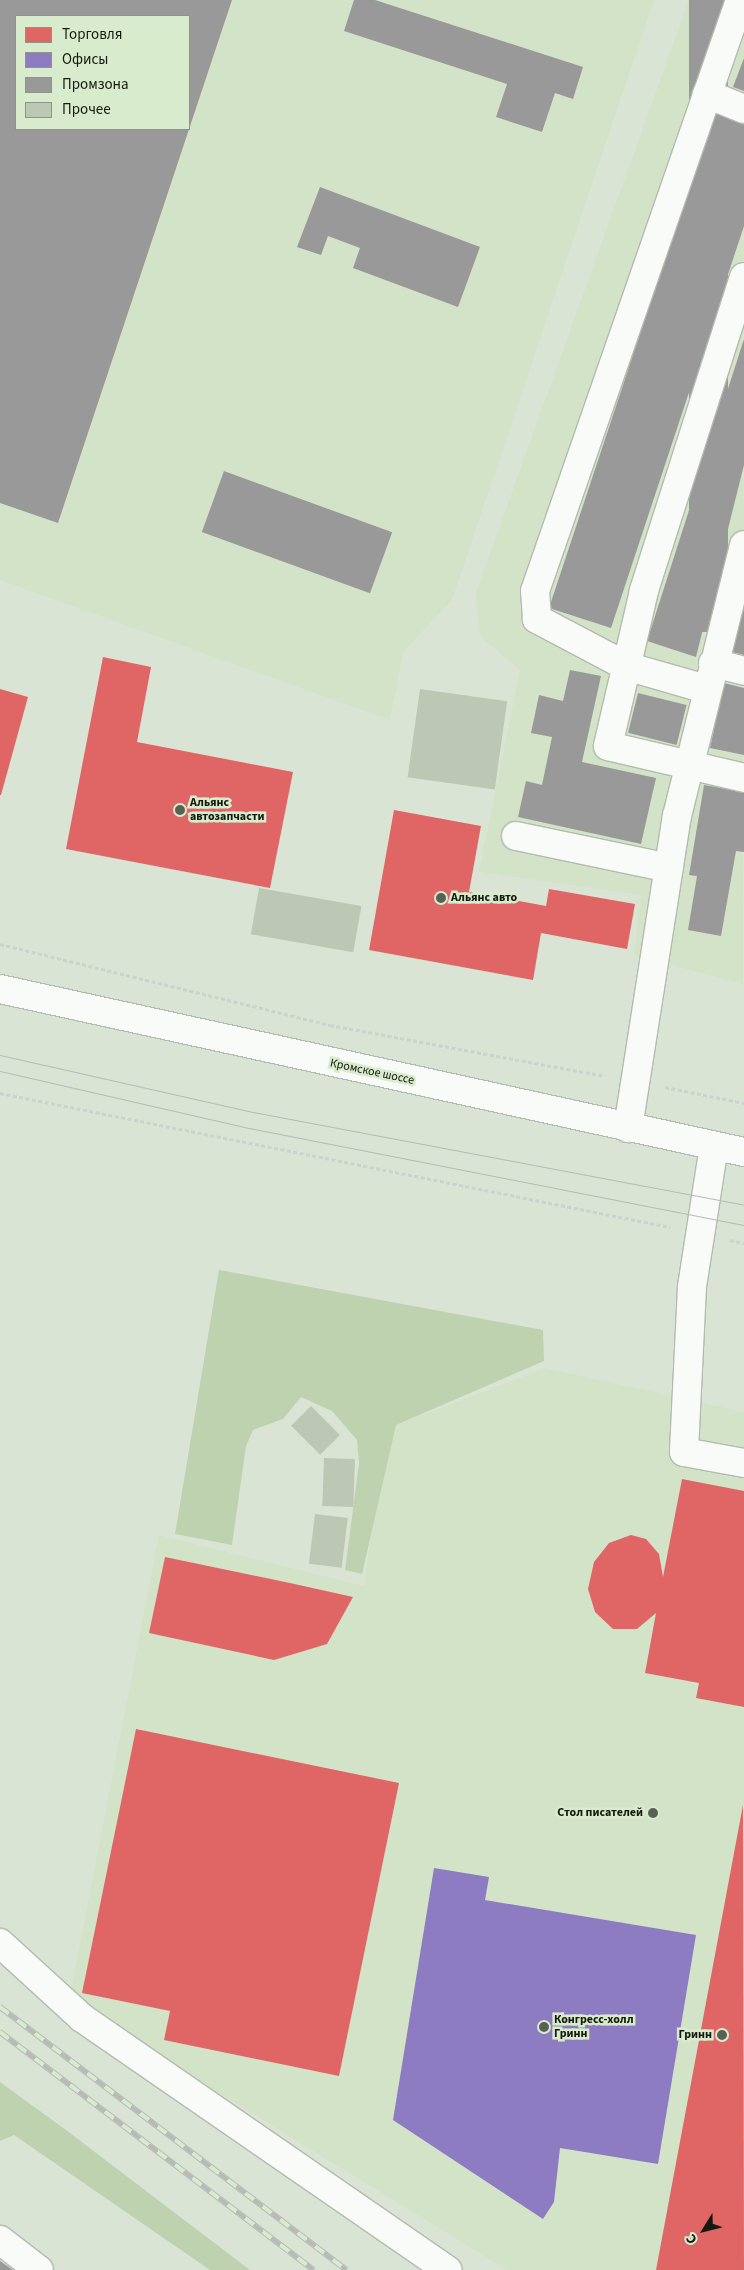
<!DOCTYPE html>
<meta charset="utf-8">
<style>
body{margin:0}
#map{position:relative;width:744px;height:2270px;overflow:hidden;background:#dae4d4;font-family:"Source Sans 3",sans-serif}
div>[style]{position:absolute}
.built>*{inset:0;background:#d3e3c7}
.green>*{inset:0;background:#bed2b0}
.shops>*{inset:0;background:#e06666}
.offices>*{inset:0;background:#8e7cc3}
.industry>*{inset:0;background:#999;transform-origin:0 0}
.building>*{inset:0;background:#bcc8b3;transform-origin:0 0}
.path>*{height:3px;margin-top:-1.5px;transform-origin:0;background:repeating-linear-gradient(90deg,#ced1cc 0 4px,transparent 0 6.5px)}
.roads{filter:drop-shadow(1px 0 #b3bbae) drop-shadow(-1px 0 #b3bbae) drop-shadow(0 1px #b3bbae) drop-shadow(0 -1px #b3bbae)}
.minor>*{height:28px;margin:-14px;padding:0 14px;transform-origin:14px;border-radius:14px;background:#f9fbf9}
.major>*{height:28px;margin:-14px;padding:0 14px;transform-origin:14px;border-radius:14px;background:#f9fbf9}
.tram>*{height:1px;margin:-0.5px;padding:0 0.5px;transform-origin:0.5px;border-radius:0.5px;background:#b7bab5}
.rail>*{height:5.5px;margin-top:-2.75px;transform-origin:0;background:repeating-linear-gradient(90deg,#d9ebcd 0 11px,#b7bab5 0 22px);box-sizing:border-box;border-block:1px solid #b7bab5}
.dots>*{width:14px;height:14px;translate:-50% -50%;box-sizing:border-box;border:2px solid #d9ebcd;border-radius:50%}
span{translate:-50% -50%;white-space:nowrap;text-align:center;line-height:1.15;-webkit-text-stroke:5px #d9ebcd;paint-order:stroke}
.poi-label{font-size:12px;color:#141a0f;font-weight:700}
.left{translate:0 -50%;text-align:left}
.right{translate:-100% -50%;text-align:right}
.street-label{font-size:12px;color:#141a0f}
.legend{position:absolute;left:15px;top:15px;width:175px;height:115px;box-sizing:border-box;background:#d9ebcd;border:1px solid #8a9781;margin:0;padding:6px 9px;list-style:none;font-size:15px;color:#141a0f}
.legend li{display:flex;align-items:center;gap:10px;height:25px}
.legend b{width:25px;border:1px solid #8a9781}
.north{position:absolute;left:679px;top:2205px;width:50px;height:50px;-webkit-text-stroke:4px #d9ebcd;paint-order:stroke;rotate:234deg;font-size:14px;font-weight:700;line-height:20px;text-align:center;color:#141a0f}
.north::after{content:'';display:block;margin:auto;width:18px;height:22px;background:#141a0f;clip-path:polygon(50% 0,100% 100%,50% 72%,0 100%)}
</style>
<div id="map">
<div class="built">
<i style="clip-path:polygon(evenodd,0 0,654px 0,452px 600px,403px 652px,390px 720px,0 580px,0 0,16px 16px,189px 16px,189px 129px,16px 129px,16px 16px)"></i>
<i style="clip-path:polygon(689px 0,744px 0,743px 984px,634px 955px,641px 895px,479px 872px,520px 670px,481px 637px,475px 595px)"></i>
<i style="clip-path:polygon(545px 1368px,744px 1412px,744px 2270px,507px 2270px,69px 2001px,159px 1535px,364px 1586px,386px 1429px)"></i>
</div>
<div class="green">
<i style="clip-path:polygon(219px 1270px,543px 1330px,544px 1361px,396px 1425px,362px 1574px,345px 1570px,359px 1463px,357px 1440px,332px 1411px,301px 1397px,283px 1419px,253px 1430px,246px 1446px,232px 1545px,175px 1534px)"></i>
<i style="clip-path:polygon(0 2082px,66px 2130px,250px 2270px,210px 2270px,14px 2135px,0 2141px)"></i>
</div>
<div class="shops">
<i style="clip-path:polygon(103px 657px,151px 667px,137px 742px,293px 772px,270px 888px,66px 849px)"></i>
<i style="clip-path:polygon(0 689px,28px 697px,1px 795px,0 795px)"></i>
<i style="clip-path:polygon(394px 810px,481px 826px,469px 892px,546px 906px,549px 889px,635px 904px,627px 949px,541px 933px,533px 980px,369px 950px)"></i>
<i style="clip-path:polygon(682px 1479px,744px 1491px,744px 1707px,696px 1698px,699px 1683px,645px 1673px,656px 1613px,637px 1629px,613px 1629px,595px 1612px,588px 1589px,594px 1562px,609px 1543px,631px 1535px,646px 1539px,659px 1554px,663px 1577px)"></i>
<i style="clip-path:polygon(165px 1557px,290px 1583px,353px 1597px,327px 1644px,274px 1660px,149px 1633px)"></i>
<i style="clip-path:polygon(136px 1729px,399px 1783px,339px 2076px,164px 2040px,170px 2011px,82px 1993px)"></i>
<i style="clip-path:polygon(743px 1805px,744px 2270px,656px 2270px)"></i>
</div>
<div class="offices">
<i style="clip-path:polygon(434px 1868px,489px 1877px,485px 1900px,696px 1935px,658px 2164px,560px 2148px,554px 2202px,543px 2219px,393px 2120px)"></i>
</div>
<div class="industry">
<i style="clip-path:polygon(evenodd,0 0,232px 0,58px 523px,0 503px,0 0,16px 16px,189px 16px,189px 129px,16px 129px,16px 16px)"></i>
<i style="clip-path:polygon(354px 0,375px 0,583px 67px,573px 99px,555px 93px,542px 132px,496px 117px,507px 84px,344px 31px)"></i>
<i style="left:689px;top:0;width:39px;height:632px"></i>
<i style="clip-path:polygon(744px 58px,744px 91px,733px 87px)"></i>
<i style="clip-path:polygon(713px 114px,744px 124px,744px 226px,611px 628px,549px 608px)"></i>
<i style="clip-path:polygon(320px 187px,480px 247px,458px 307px,353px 268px,360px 248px,328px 236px,321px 255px,297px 247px)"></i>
<i style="clip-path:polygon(744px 339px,744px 465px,696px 657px,647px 641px)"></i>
<i style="left:224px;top:471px;width:179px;height:65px;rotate:20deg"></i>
<i style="clip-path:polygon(744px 598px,744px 655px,732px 652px)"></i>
<i style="clip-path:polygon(570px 670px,601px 676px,582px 762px,656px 778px,641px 844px,518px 817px,526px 781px,542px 785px,552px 737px,531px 733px,539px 695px,563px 701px)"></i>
<i style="clip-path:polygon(724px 683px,744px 688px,744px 755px,710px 748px)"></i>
<i style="left:638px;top:693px;width:50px;height:41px;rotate:14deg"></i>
<i style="clip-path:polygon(704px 785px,744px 792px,744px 852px,736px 851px,721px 936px,688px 930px,697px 876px,689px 875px)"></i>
<i style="clip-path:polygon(0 2261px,13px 2270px,0 2270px)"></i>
</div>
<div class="building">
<i style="left:420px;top:689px;width:88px;height:89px;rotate:8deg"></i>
<i style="left:259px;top:888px;width:104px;height:47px;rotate:10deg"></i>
<i style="left:311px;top:1406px;width:41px;height:28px;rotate:45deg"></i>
<i style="left:324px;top:1458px;width:31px;height:48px;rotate:2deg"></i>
<i style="left:315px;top:1514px;width:33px;height:50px;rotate:7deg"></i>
</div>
<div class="path">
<i style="left:0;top:944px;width:340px;rotate:13.8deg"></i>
<i style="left:330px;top:1025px;width:280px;rotate:10.5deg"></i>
<i style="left:665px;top:1087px;width:81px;rotate:11.4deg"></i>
<i style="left:0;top:1093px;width:683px;rotate:11.31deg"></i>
<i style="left:730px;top:1240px;width:14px;rotate:12deg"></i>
</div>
<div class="roads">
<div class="minor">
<i style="left:707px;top:94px;width:40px;rotate:22deg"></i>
<i style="left:744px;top:277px;width:330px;rotate:107.7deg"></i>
<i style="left:644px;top:591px;width:159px;rotate:103.1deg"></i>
<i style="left:608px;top:746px;width:140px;rotate:13.2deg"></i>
<i style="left:713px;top:663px;width:32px;rotate:14deg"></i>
<i style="left:706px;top:689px;width:83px;rotate:-164deg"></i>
<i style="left:626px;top:666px;width:101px;rotate:-152.2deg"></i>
<i style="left:537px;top:619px;width:28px;rotate:-94deg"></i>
<i style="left:535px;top:591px;width:626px;rotate:-70.87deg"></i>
<i style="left:516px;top:836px;width:156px;rotate:11.8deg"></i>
<i style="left:628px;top:1128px;width:316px;rotate:-81.1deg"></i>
<i style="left:677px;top:816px;width:279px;rotate:-76.1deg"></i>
<i style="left:714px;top:1146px;width:143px;rotate:98.9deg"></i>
<i style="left:692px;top:1287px;width:165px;rotate:92.8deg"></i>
<i style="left:684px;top:1452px;width:61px;rotate:10.4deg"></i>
<i style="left:0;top:1943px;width:111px;rotate:42.4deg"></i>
<i style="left:82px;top:2018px;width:444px;rotate:34.6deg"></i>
<i style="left:0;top:2240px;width:49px;rotate:37.6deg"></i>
</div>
<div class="major">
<i style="left:0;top:989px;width:762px;rotate:12.36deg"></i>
</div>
</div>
<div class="tram">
<i style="left:0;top:1055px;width:259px;rotate:12.7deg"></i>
<i style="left:253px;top:1112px;width:500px;rotate:10.7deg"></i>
<i style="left:0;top:1071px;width:255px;rotate:12.9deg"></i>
<i style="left:249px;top:1128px;width:504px;rotate:11.09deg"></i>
</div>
<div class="rail">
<i style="left:0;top:2007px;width:435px;rotate:37.2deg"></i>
<i style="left:0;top:2032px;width:394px;rotate:37.2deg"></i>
</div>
<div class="dots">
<i style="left:180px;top:810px;background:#596154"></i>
<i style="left:441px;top:898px;background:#596154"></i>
<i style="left:653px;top:1813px;background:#596154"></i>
<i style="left:544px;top:2027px;background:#596154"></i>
<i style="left:722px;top:2035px;background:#596154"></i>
</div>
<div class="poi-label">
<span class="left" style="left:190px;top:810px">Альянс<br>автозапчасти</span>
<span class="left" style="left:451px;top:898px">Альянс авто</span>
<span class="right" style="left:643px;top:1813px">Стол писателей</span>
<span class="left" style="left:554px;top:2027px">Конгресс-холл<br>Гринн</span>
<span class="right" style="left:712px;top:2035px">Гринн</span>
</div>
<div class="street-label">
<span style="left:372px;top:1072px;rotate:12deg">Кромское шоссе</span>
</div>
<ul class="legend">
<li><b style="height:14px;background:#e06666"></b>Торговля</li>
<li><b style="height:14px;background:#8e7cc3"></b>Офисы</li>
<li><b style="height:14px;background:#999"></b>Промзона</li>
<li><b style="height:14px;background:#bcc8b3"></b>Прочее</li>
</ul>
<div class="north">С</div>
</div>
